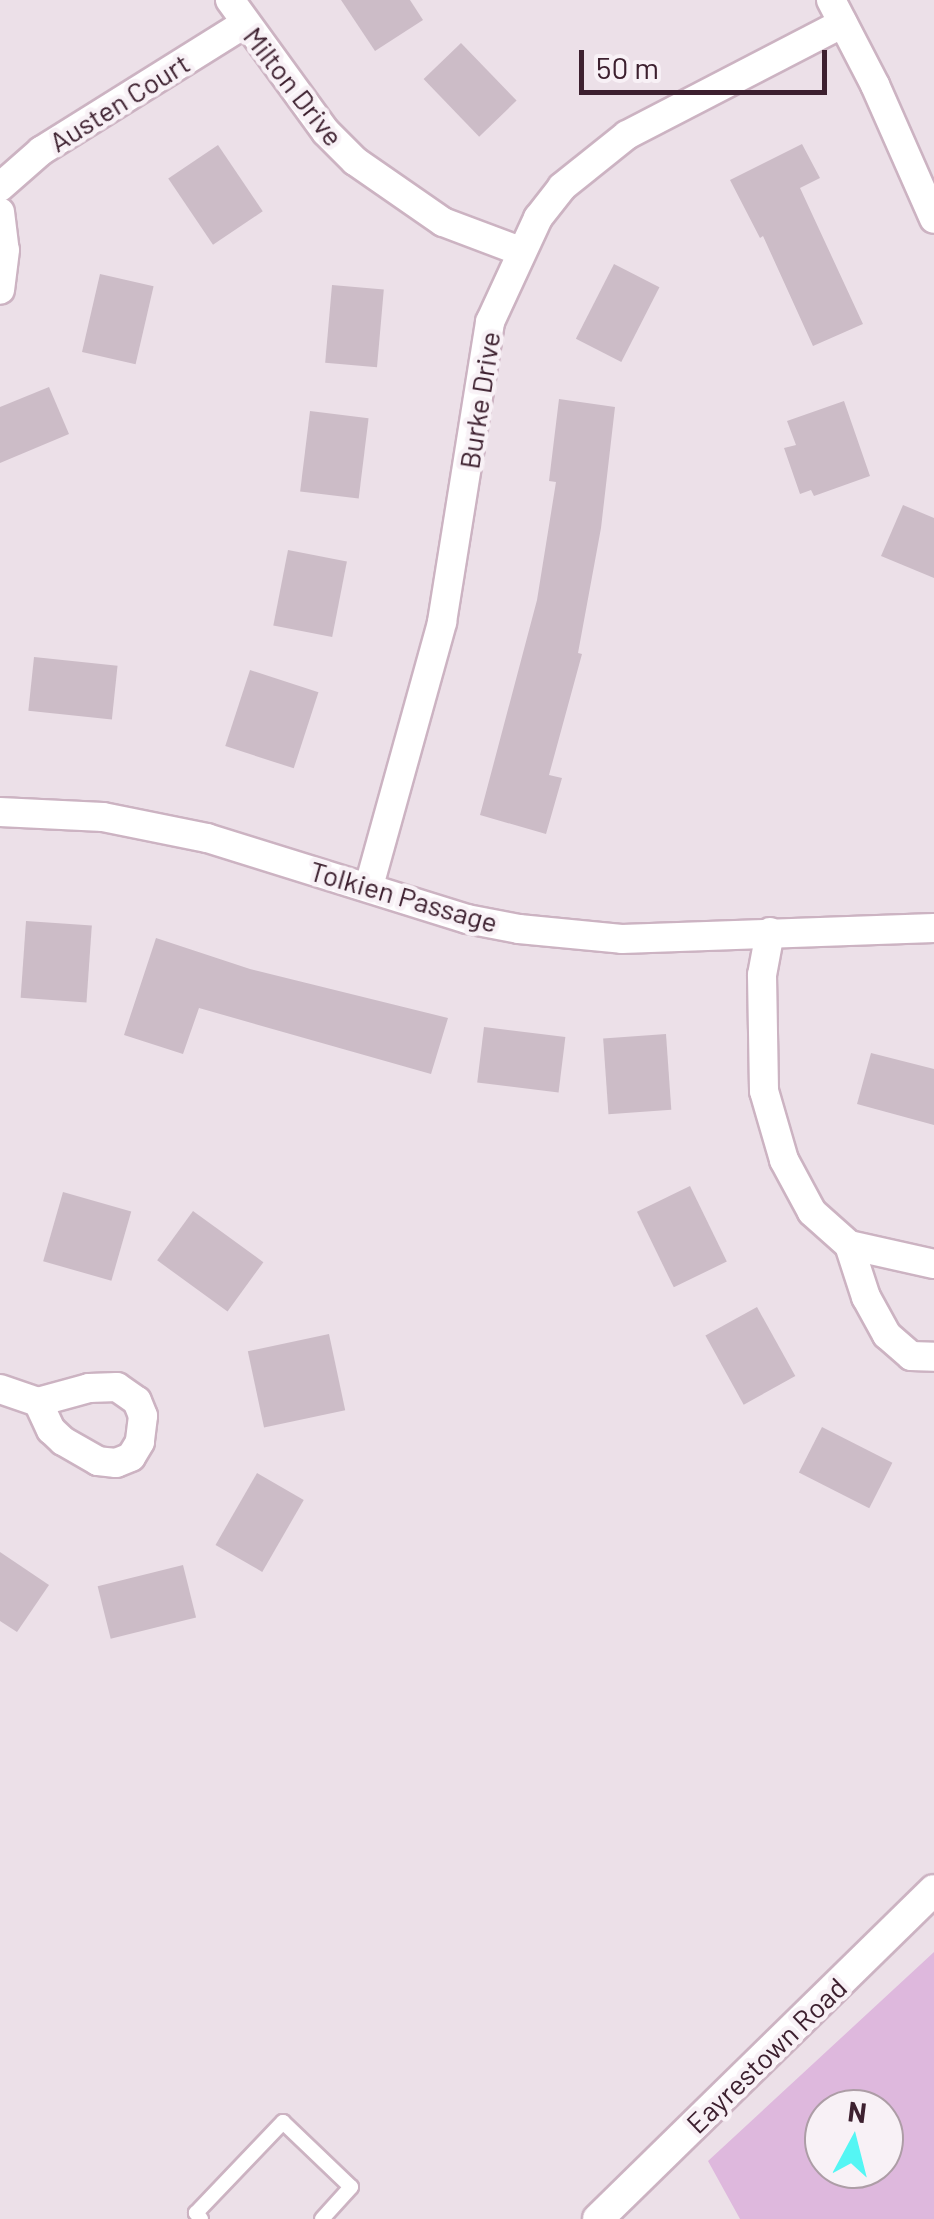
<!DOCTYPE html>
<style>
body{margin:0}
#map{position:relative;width:934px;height:2219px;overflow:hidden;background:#ece0e8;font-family:Barlow,sans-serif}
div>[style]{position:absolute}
.green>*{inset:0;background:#deb8dd}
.building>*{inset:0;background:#ccbcc7;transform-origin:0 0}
.roads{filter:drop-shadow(2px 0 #ccb3c2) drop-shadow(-2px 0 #ccb3c2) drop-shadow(0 2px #ccb3c2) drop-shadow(0 -2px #ccb3c2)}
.lane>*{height:14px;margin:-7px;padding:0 7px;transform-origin:7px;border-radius:7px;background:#fff}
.street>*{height:28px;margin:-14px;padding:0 14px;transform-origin:14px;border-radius:14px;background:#fff}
.secondary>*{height:30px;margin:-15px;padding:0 15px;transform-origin:15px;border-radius:15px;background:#fff}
span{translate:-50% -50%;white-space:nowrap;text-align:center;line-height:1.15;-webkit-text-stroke:9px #f8f1f6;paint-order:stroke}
.street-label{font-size:28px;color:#3d202f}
.north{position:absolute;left:804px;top:2089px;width:100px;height:100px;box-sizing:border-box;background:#f8f1f6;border:2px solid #ad9da6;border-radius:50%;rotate:7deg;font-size:28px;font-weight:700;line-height:40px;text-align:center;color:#3d202f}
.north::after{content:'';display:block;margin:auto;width:35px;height:45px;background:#54f6f4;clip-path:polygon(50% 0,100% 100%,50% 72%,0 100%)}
.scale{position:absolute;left:579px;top:50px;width:248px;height:45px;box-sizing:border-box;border:5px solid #3d202f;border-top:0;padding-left:12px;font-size:30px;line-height:35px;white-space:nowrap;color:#3d202f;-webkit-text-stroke:8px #f8f1f6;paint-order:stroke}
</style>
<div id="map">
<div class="green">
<i style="clip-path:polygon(evenodd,934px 1952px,934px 2219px,740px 2219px,708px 2161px,934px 1952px,824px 2109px,884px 2109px,884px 2169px,824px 2169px,824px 2109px)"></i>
</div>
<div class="building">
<i style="clip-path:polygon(341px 0,410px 0,423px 20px,375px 51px)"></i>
<i style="left:461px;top:43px;width:80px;height:52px;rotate:46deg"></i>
<i style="clip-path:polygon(802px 144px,820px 178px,800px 188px,863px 324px,813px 346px,763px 236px,760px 238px,730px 180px)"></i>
<i style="left:218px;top:145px;width:80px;height:60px;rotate:56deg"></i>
<i style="left:614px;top:264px;width:51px;height:84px;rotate:27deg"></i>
<i style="left:100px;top:274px;width:55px;height:80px;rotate:13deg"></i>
<i style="left:332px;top:285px;width:52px;height:78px;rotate:5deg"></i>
<i style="clip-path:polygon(49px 387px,69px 434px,0 463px,0 407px)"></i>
<i style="clip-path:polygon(559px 399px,615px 407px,601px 528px,578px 653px,582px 654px,549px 775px,562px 778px,546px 834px,480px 815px,537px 600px,556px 482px,549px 481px)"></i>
<i style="clip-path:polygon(844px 401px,870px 476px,814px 496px,811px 490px,800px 494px,784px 448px,796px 445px,787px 421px)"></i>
<i style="left:310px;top:411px;width:59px;height:81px;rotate:7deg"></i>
<i style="clip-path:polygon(903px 505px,934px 518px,934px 578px,881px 556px)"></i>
<i style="left:288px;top:550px;width:60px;height:77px;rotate:11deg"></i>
<i style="left:34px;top:657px;width:84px;height:54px;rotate:6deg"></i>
<i style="left:250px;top:670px;width:72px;height:80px;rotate:18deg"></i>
<i style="left:26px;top:921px;width:66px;height:77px;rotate:4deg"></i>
<i style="clip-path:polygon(156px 938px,250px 969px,448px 1018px,431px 1074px,199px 1008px,183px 1054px,124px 1035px)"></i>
<i style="left:484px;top:1027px;width:82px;height:56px;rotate:7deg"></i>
<i style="left:666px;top:1034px;width:76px;height:63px;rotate:86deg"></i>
<i style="clip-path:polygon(871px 1053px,934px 1069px,934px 1125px,857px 1104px)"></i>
<i style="left:690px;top:1186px;width:84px;height:59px;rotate:64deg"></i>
<i style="left:63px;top:1192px;width:71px;height:72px;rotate:16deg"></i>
<i style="left:193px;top:1211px;width:87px;height:61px;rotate:36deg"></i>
<i style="left:757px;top:1307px;width:79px;height:59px;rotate:61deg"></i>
<i style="left:329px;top:1334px;width:78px;height:83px;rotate:78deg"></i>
<i style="left:822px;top:1427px;width:79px;height:51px;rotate:27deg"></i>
<i style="left:257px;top:1473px;width:54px;height:83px;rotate:30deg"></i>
<i style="clip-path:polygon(0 1552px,49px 1585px,17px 1632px,0 1621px)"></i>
<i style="left:183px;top:1565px;width:54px;height:88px;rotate:76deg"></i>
</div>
<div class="roads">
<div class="lane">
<i style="left:201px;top:2219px;width:8px;rotate:-130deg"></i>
<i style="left:196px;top:2213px;width:126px;rotate:-46.3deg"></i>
<i style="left:283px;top:2122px;width:94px;rotate:43.7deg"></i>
<i style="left:351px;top:2187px;width:43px;rotate:132.2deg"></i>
</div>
<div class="street">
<i style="left:230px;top:0;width:163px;rotate:54deg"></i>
<i style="left:326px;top:132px;width:41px;rotate:45deg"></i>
<i style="left:355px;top:161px;width:107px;rotate:34.7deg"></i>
<i style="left:443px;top:222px;width:82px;rotate:20.6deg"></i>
<i style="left:831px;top:0;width:96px;rotate:62.6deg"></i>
<i style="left:875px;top:85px;width:146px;rotate:66.2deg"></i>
<i style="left:0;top:187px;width:55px;rotate:-41.3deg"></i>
<i style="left:41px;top:151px;width:239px;rotate:-32deg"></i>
<i style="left:0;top:212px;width:38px;rotate:83deg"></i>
<i style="left:5px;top:250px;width:40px;rotate:97.1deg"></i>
<i style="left:0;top:812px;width:103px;rotate:2.8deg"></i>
<i style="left:103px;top:817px;width:106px;rotate:11.4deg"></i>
<i style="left:207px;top:838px;width:272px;rotate:17.3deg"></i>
<i style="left:467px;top:919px;width:53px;rotate:10.9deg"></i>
<i style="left:519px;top:929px;width:103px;rotate:5.5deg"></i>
<i style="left:622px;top:939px;width:312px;rotate:-2deg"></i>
<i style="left:369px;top:886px;width:274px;rotate:-74.5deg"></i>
<i style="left:442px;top:622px;width:304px;rotate:-80.9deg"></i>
<i style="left:490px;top:322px;width:115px;rotate:-65.2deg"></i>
<i style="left:538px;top:218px;width:39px;rotate:-52deg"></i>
<i style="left:562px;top:187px;width:83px;rotate:-38.7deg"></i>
<i style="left:627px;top:135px;width:243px;rotate:-27.4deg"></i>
<i style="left:770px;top:932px;width:44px;rotate:100.5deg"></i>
<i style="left:762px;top:975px;width:116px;rotate:89deg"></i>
<i style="left:764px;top:1091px;width:72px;rotate:73.8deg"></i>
<i style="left:784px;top:1160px;width:59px;rotate:61.7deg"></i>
<i style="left:812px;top:1212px;width:50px;rotate:41.7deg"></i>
<i style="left:849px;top:1245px;width:55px;rotate:71.9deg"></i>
<i style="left:866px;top:1297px;width:43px;rotate:61.1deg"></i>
<i style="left:887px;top:1335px;width:32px;rotate:41deg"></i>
<i style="left:911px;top:1356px;width:23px;rotate:2deg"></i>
<i style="left:849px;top:1245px;width:87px;rotate:12.6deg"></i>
<i style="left:0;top:1389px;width:40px;rotate:18.9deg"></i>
<i style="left:38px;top:1402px;width:53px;rotate:-15.4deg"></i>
<i style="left:89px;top:1388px;width:28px;rotate:-2deg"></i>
<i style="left:117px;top:1387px;width:24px;rotate:35deg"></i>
<i style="left:137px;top:1401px;width:16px;rotate:68deg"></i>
<i style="left:143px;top:1416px;width:26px;rotate:97deg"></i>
<i style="left:140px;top:1442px;width:17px;rotate:121deg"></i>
<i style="left:131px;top:1457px;width:16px;rotate:158deg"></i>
<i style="left:116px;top:1463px;width:18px;rotate:-174deg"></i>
<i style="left:98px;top:1461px;width:40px;rotate:-150.3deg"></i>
<i style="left:63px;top:1441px;width:16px;rotate:-137deg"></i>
<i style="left:51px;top:1430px;width:31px;rotate:-115deg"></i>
</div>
<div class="secondary">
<i style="left:598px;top:2219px;width:470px;rotate:-44.4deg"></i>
</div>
</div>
<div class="street-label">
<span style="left:294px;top:86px;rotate:52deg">Milton Drive</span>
<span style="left:119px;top:102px;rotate:-32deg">Austen Court</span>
<span style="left:479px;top:400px;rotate:-81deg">Burke Drive</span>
<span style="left:404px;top:896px;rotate:16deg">Tolkien Passage</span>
<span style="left:766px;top:2055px;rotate:-44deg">Eayrestown Road</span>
</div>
<div class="north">N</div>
<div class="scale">50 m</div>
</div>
